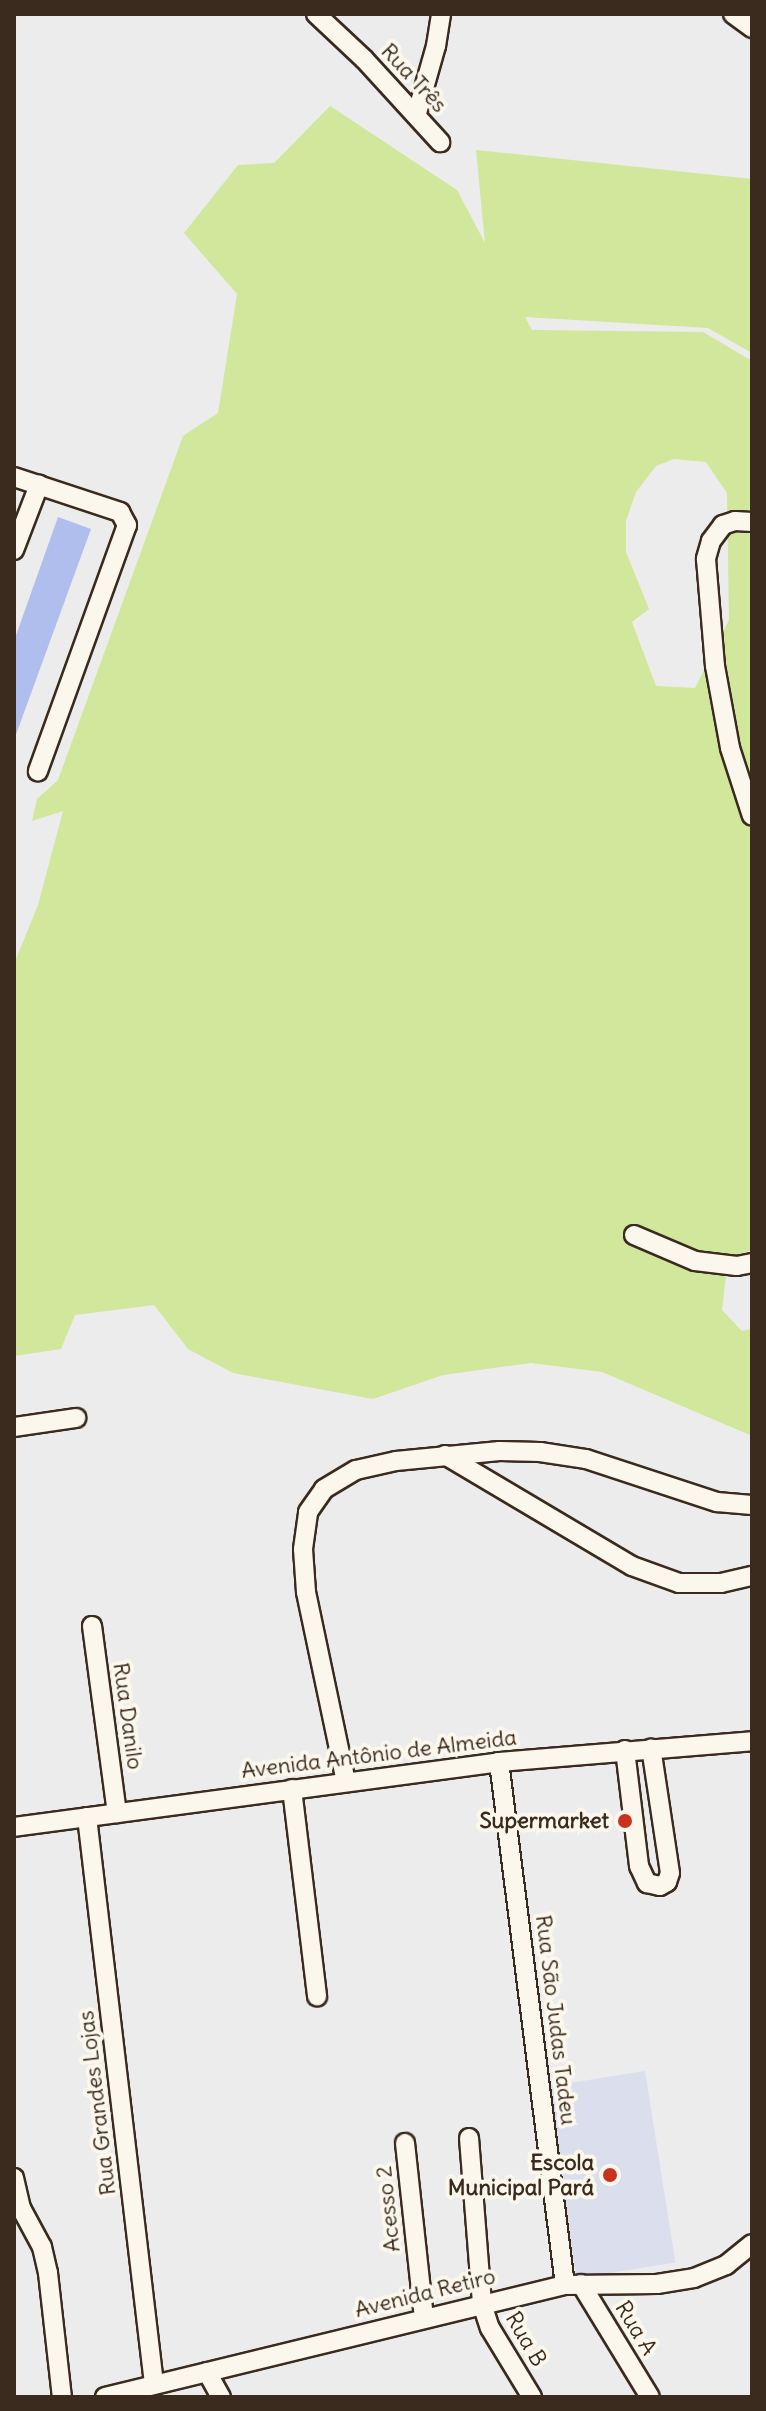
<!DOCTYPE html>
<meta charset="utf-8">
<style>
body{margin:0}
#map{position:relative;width:766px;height:2411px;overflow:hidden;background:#ececec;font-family:Delius,sans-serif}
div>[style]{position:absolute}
.built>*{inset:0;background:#dadeed;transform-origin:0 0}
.green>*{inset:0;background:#d0e79c}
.building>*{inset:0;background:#b0beee}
.roads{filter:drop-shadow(2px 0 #3b2a1e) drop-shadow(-2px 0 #3b2a1e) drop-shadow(0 2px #3b2a1e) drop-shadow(0 -2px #3b2a1e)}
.minor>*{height:18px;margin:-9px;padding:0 9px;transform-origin:9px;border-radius:9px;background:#fbf7ec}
.dots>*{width:22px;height:22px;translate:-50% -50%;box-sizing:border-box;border:4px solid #fbf7ec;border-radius:50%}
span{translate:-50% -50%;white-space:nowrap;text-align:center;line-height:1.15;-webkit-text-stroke:8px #fbf7ec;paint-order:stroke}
.street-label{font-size:22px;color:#3b2a1e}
.poi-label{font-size:22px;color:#3b2a1e;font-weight:700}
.right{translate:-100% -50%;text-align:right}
.frame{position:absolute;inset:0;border:16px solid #3b2a1e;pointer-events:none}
</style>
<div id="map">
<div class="built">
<i style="left:645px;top:2071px;width:194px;height:100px;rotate:81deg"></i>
</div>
<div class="green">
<i style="clip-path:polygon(evenodd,330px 106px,457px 190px,485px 243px,476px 150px,752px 179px,752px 353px,708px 328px,525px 317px,532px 330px,703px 332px,752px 361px,752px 1250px,728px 1257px,722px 1310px,742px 1331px,752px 1329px,750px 1435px,602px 1372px,531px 1363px,443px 1375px,373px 1399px,233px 1373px,188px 1349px,154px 1305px,75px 1315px,61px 1349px,14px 1356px,14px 964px,38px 905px,63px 811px,32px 821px,37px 799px,58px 780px,183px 436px,218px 413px,237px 294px,184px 233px,238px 165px,274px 163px,330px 106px,674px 459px,706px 462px,727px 493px,729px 620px,695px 688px,656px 686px,632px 622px,649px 609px,626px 552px,626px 521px,636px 492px,656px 466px,674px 459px)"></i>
</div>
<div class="building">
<i style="clip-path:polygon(58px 517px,91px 529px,14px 740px,14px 641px)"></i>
</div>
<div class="roads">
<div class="minor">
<i style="left:316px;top:14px;width:66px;rotate:43.2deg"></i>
<i style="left:364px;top:59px;width:113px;rotate:47.5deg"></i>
<i style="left:733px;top:14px;width:24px;rotate:36deg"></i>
<i style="left:417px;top:113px;width:70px;rotate:-74.2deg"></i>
<i style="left:436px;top:46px;width:32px;rotate:-81deg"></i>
<i style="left:14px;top:477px;width:112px;rotate:18.3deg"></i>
<i style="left:120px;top:512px;width:15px;rotate:62deg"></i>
<i style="left:127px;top:525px;width:262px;rotate:109.9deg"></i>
<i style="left:752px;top:522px;width:17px;rotate:-177deg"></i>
<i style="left:735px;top:521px;width:13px;rotate:162deg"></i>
<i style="left:723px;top:525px;width:20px;rotate:127deg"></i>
<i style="left:711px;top:541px;width:19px;rotate:106deg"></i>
<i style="left:706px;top:559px;width:107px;rotate:85.2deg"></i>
<i style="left:715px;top:666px;width:83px;rotate:79.6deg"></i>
<i style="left:730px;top:748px;width:71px;rotate:72.1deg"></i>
<i style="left:14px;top:550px;width:70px;rotate:-69deg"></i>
<i style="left:634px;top:1235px;width:66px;rotate:23.1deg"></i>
<i style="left:695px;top:1261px;width:42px;rotate:6.8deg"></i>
<i style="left:737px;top:1266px;width:15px;rotate:-11deg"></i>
<i style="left:14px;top:1427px;width:63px;rotate:-8.3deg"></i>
<i style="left:445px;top:1455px;width:217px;rotate:30.7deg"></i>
<i style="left:632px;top:1566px;width:50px;rotate:19.9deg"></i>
<i style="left:679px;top:1583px;width:42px"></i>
<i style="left:721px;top:1583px;width:32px;rotate:-13deg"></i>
<i style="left:92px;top:1626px;width:189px;rotate:82.4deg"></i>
<i style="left:625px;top:1750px;width:117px;rotate:83.1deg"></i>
<i style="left:639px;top:1866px;width:19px;rotate:65deg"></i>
<i style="left:647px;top:1883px;width:13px;rotate:13deg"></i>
<i style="left:660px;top:1886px;width:8px;rotate:-30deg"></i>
<i style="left:667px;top:1882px;width:9px;rotate:-72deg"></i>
<i style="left:670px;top:1873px;width:126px;rotate:-98.6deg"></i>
<i style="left:499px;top:1762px;width:527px;rotate:82.81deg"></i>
<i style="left:346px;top:1782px;width:194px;rotate:-101.9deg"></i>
<i style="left:306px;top:1592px;width:43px;rotate:-94deg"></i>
<i style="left:303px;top:1549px;width:37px;rotate:-82deg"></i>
<i style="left:308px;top:1512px;width:28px;rotate:-55deg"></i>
<i style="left:324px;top:1489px;width:37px;rotate:-31deg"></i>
<i style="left:356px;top:1470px;width:41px;rotate:-12.7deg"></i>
<i style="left:396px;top:1461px;width:104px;rotate:-5.5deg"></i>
<i style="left:500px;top:1451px;width:40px;rotate:1.4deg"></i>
<i style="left:540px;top:1452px;width:47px;rotate:8.7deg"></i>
<i style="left:586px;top:1459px;width:138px;rotate:18.2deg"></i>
<i style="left:717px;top:1502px;width:35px;rotate:5deg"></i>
<i style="left:292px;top:1789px;width:209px;rotate:83.1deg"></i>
<i style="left:87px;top:1817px;width:571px;rotate:83.26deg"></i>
<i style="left:14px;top:1827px;width:489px;rotate:-7.6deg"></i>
<i style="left:499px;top:1762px;width:254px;rotate:-4.7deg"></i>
<i style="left:469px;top:2138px;width:167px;rotate:85.5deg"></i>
<i style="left:482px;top:2304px;width:25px;rotate:72deg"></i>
<i style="left:490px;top:2328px;width:81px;rotate:58.7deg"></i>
<i style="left:405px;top:2143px;width:175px;rotate:83.8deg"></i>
<i style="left:14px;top:2178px;width:31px;rotate:77deg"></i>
<i style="left:21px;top:2208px;width:44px;rotate:61.7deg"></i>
<i style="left:42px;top:2247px;width:27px;rotate:77deg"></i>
<i style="left:48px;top:2273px;width:125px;rotate:83.6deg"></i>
<i style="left:581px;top:2284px;width:132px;rotate:58.6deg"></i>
<i style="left:207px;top:2372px;width:29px;rotate:61deg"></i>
<i style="left:105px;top:2397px;width:473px;rotate:-13.7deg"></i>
<i style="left:565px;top:2285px;width:92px;rotate:-0.6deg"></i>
<i style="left:657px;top:2284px;width:37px;rotate:-9deg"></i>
<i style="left:694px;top:2278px;width:35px;rotate:-22deg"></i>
<i style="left:726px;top:2265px;width:33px;rotate:-39deg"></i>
</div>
</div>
<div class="dots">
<i style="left:625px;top:1821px;background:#c8321e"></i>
<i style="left:610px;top:2175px;background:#c8321e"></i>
</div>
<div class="street-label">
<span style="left:414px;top:78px;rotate:47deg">Rua Três</span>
<span style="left:128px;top:1716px;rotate:82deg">Rua Danilo</span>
<span style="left:379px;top:1754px;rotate:-7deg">Avenida Antônio de Almeida</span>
<span style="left:556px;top:2020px;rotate:83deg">Rua São Judas Tadeu</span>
<span style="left:97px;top:2103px;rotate:-97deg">Rua Grandes Lojas</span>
<span style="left:388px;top:2209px;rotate:-96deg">Acesso 2</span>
<span style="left:425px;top:2293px;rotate:-14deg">Avenida Retiro</span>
<span style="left:636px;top:2328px;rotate:59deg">Rua A</span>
<span style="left:526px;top:2339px;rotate:60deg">Rua B</span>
</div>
<div class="poi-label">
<span class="right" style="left:609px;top:1821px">Supermarket</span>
<span class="right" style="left:594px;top:2175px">Escola<br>Municipal Pará</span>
</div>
<div class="frame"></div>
</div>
